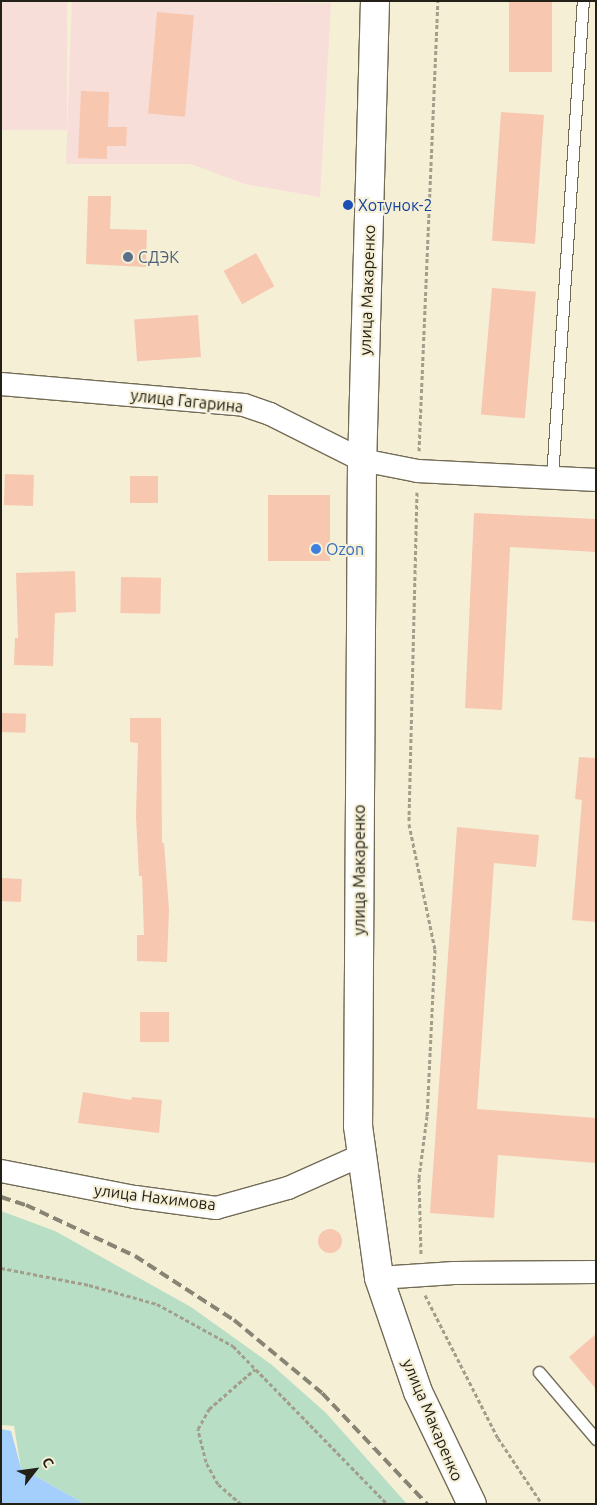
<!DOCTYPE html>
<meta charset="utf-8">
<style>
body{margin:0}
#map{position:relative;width:597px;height:1505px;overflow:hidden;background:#f5efd6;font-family:Ubuntu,sans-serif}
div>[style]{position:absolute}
.commercial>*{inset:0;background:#f8ded8;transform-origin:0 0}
.green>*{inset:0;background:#b8dfc5}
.water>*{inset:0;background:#a4cffd}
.building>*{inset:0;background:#f7c7b0;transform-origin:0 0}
.round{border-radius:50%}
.path>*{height:3px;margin-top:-1.5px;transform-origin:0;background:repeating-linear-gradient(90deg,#a29e8b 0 4px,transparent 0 6.5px)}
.roads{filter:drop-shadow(1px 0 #726c57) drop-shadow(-1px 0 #726c57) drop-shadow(0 1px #726c57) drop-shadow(0 -1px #726c57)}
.lane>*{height:11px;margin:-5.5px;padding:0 5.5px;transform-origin:5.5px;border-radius:5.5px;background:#fff}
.street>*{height:22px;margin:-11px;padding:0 11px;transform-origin:11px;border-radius:11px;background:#fff}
.secondary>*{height:28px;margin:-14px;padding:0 14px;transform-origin:14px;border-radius:14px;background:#fff}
.rail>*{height:4px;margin-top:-2px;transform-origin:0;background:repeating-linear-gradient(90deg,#888474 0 10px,transparent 0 15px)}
.dots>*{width:14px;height:14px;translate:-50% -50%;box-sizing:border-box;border:2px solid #f5efd6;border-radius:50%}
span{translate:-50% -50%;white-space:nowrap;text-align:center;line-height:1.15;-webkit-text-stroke:4px #f5efd6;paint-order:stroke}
.transit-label{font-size:16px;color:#164399}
.left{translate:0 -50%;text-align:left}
.service-label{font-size:16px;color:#4e5e75}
.street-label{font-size:16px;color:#222017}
.shop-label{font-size:16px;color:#366cbe}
.frame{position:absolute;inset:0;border:2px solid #222017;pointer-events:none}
.north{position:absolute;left:10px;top:1445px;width:50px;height:50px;-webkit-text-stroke:4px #f5efd6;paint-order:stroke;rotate:60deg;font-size:14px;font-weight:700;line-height:20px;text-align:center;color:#222017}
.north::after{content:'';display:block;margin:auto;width:18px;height:22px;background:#222017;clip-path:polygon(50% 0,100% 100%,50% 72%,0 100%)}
</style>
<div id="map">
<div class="commercial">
<i style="left:1px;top:1px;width:66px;height:129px"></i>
<i style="clip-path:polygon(72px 1px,331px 3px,320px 197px,245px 184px,191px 164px,66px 164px)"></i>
</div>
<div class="green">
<i style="clip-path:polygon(1px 1211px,55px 1231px,191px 1307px,272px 1365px,326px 1413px,407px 1504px,85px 1504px,21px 1468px,14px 1426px,1px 1425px)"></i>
</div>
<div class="water">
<i style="clip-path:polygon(1px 1429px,11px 1431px,21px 1468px,85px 1504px,1px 1504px)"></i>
</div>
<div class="building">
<i style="left:509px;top:1px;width:43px;height:71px"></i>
<i style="left:157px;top:12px;width:37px;height:102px;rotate:5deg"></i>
<i style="clip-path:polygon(81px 91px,109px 92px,108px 127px,127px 127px,126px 146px,107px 146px,107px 159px,78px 158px)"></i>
<i style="left:501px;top:112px;width:43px;height:129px;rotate:4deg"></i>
<i style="clip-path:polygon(88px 196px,111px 196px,110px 229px,147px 230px,146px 267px,86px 264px)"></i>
<i style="left:256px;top:253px;width:38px;height:37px;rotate:61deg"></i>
<i style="left:492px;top:288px;width:44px;height:127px;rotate:5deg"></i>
<i style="left:198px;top:315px;width:42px;height:64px;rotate:86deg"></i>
<i style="left:5px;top:474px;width:29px;height:31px;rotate:2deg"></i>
<i style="left:130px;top:476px;width:28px;height:27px"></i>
<i style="left:268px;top:495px;width:62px;height:66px"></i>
<i style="clip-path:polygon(474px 513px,596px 519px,596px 552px,510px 547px,502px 710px,465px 708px)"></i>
<i style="clip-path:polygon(75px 571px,76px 612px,55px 613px,53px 666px,14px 665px,15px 638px,18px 638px,16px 573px)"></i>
<i style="left:121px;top:577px;width:40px;height:36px;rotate:1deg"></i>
<i style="left:1px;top:713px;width:25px;height:19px;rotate:2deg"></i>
<i style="clip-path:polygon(130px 718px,161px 718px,162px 843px,164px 843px,169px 910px,167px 962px,137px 961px,137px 935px,144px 935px,142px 876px,139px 876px,136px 816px,138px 743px,130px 742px)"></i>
<i style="clip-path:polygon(579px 757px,596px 758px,596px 922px,572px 920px,582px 800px,575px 799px)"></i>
<i style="clip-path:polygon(457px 827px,539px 835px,536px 867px,494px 863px,477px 1109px,596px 1118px,596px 1163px,498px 1155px,494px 1218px,430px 1213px)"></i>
<i style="left:1px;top:878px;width:21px;height:23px;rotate:3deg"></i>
<i style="left:140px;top:1012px;width:29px;height:30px"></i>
<i style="clip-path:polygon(83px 1092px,131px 1100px,132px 1097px,162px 1100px,159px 1133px,78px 1123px)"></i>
<i class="round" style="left:318px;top:1229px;width:24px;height:24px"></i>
<i style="clip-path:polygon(596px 1334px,596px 1389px,569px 1357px)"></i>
</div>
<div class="path">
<i style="left:419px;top:451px;width:450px;rotate:-87.6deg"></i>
<i style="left:417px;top:492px;width:332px;rotate:91.4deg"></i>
<i style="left:409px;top:824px;width:128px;rotate:78.3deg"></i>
<i style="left:435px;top:949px;width:167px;rotate:92.7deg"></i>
<i style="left:427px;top:1116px;width:63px;rotate:97.4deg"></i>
<i style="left:419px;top:1178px;width:77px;rotate:88.5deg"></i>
<i style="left:1px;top:1268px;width:90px;rotate:10.9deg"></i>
<i style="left:89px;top:1285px;width:71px;rotate:15.6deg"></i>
<i style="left:157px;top:1304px;width:87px;rotate:28.9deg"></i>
<i style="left:233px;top:1346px;width:221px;rotate:45.7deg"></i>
<i style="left:425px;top:1295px;width:161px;rotate:63deg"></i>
<i style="left:498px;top:1438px;width:79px;rotate:56.3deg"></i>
<i style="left:241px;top:1504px;width:30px;rotate:-139deg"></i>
<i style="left:218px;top:1484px;width:25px;rotate:-119deg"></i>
<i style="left:206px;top:1462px;width:34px;rotate:-104deg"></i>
<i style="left:198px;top:1429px;width:23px;rotate:-61deg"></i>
<i style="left:209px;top:1409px;width:61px;rotate:-41deg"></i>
</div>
<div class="roads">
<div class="lane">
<i style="left:552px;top:478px;width:478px;rotate:-86.3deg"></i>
<i style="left:539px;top:1372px;width:88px;rotate:49.6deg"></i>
</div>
<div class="street">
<i style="left:1px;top:384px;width:244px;rotate:4.9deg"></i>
<i style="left:244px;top:405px;width:28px;rotate:19deg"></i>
<i style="left:270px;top:414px;width:103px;rotate:26.6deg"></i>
<i style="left:362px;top:460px;width:57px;rotate:11.1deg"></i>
<i style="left:418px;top:471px;width:178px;rotate:2.9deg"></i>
<i style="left:1px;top:1171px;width:136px;rotate:11deg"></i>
<i style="left:135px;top:1197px;width:82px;rotate:7.7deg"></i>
<i style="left:216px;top:1208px;width:75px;rotate:-15.5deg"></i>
<i style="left:288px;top:1188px;width:81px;rotate:-24deg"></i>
<i style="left:379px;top:1278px;width:75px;rotate:-3.8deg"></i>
<i style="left:454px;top:1273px;width:142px;rotate:-0.4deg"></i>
</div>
<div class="secondary">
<i style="left:375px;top:1px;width:459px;rotate:91.6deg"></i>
<i style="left:362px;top:460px;width:666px;rotate:90.34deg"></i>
<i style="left:358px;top:1126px;width:153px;rotate:82.1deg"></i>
<i style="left:379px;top:1278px;width:120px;rotate:71.1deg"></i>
<i style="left:418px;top:1392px;width:124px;rotate:64.3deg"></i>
</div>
</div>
<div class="rail">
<i style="left:1px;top:1197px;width:26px;rotate:18deg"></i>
<i style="left:26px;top:1205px;width:120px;rotate:25.1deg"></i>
<i style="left:135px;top:1256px;width:118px;rotate:32.9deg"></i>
<i style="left:234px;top:1320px;width:114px;rotate:39.7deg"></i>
<i style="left:322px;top:1393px;width:153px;rotate:46.6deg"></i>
</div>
<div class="dots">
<i style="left:348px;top:205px;background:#1a4fb4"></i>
<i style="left:128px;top:257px;background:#5c6f8a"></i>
<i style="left:316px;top:549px;background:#3f7fe0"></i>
</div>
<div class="transit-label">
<span class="left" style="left:358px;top:205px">Хотунок-2</span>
</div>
<div class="service-label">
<span class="left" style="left:138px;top:257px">СДЭК</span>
</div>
<div class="street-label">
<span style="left:367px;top:290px;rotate:-88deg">улица Макаренко</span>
<span style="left:187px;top:401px;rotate:6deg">улица Гагарина</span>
<span style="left:359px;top:870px;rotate:-90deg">улица Макаренко</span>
<span style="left:155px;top:1197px;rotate:7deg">улица Нахимова</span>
<span style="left:433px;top:1420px;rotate:67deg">улица Макаренко</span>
</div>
<div class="shop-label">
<span class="left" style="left:326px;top:549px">Ozon</span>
</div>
<div class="frame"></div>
<div class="north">С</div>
</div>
